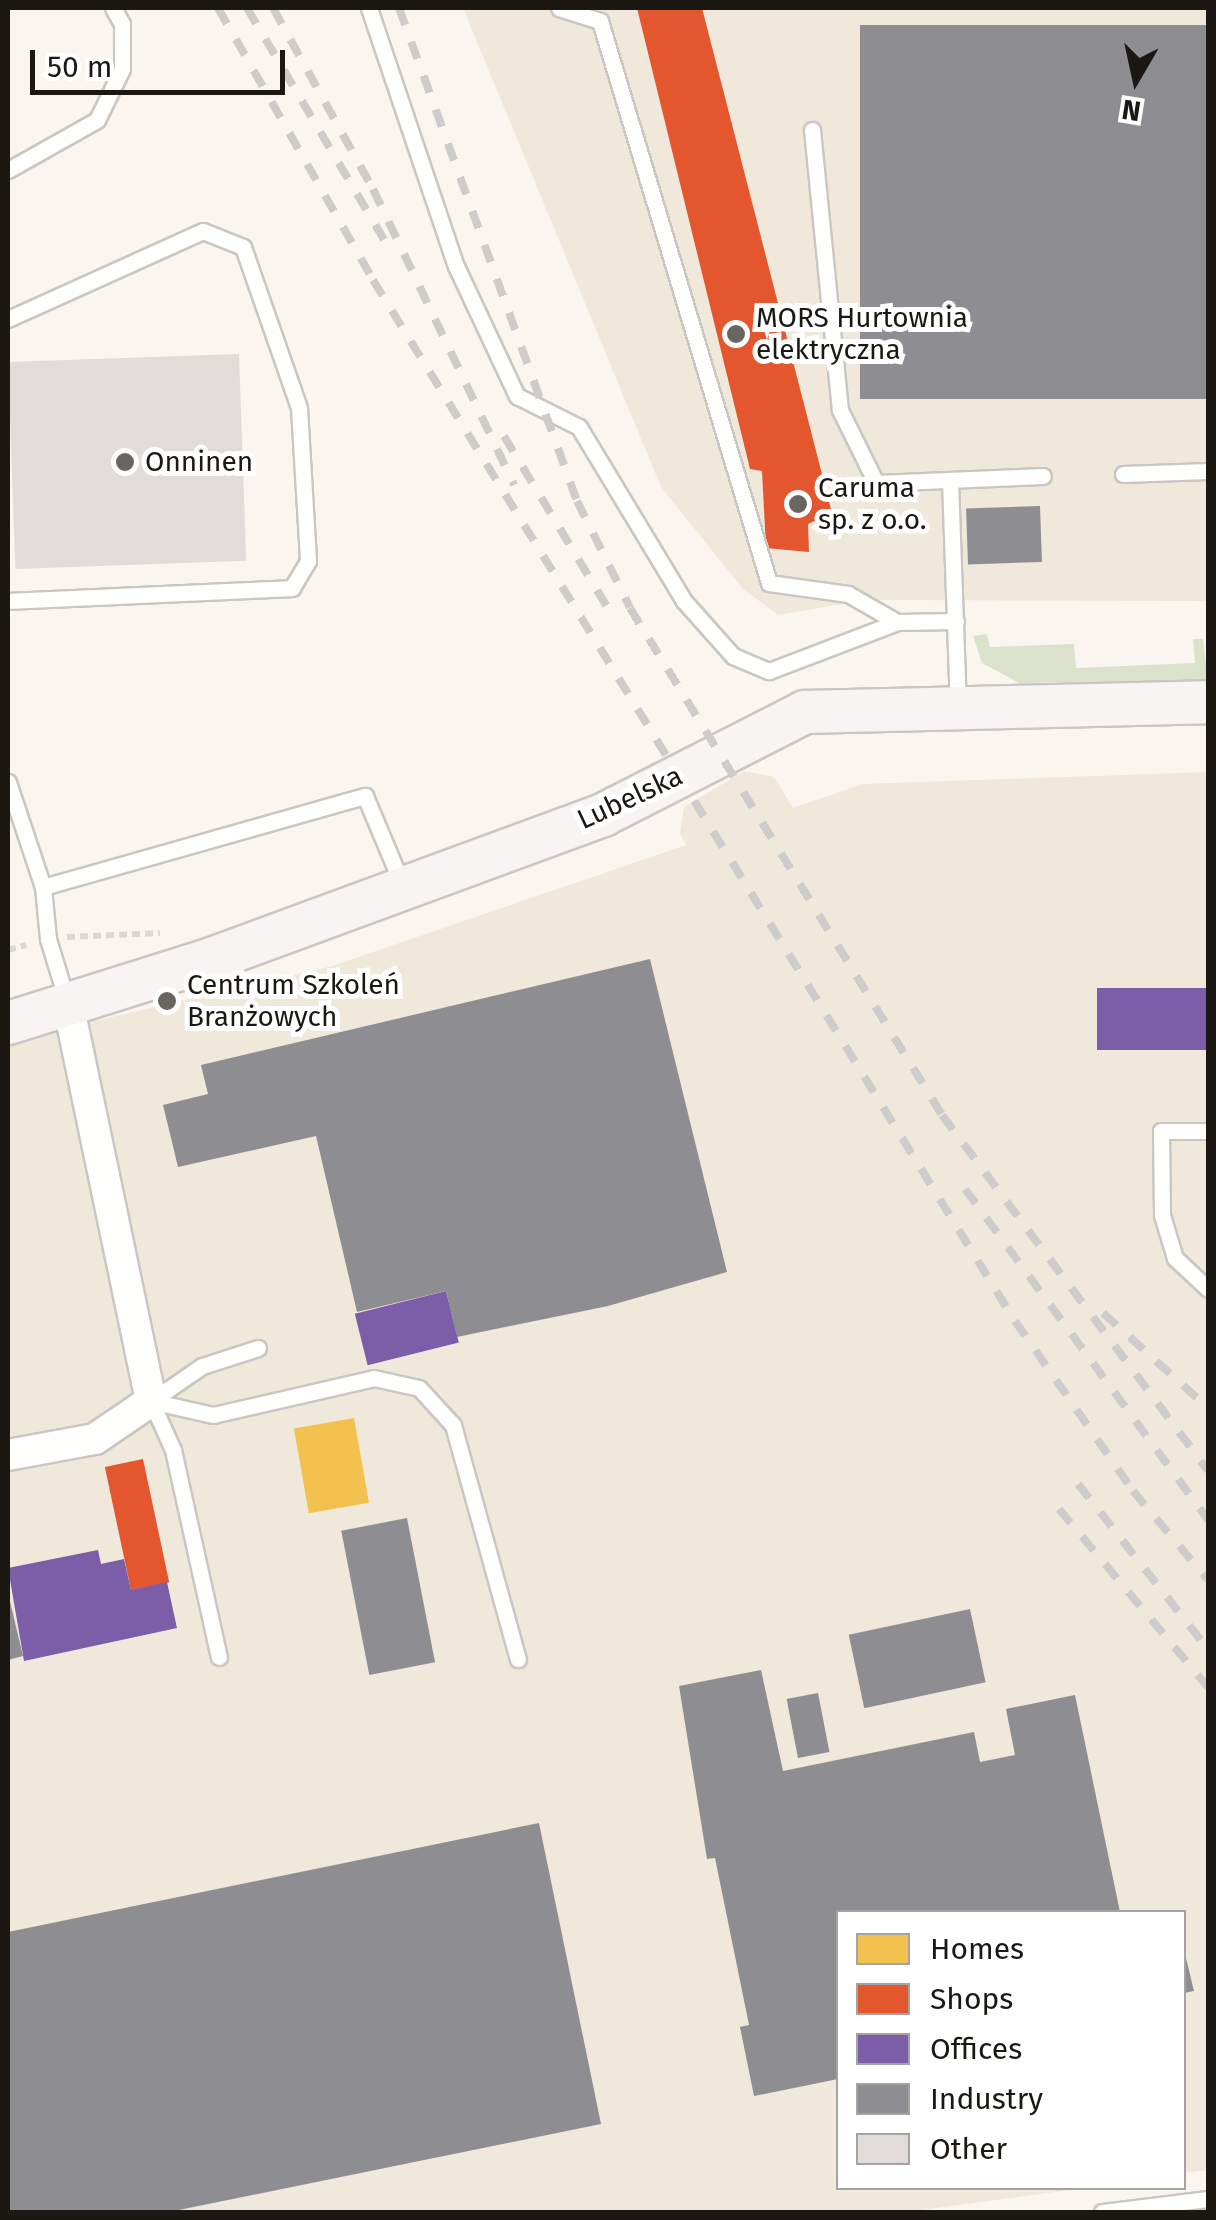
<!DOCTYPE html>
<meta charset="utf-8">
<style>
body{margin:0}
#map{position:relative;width:1216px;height:2220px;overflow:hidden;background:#faf6ef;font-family:"Fira Sans",sans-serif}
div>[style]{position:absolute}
.built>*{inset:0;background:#f0e8db}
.green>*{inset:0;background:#dae2cb}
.homes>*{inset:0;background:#f2c14e;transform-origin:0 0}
.shops>*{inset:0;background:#e4572e;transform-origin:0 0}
.offices>*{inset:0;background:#7b5ea7;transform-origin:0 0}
.industry>*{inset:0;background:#8d8d92;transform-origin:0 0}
.building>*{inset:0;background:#e1dcda;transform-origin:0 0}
.path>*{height:6px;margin-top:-3px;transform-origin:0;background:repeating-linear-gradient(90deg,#dad8d6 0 8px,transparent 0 13px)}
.roads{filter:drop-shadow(2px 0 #cac6c1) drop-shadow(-2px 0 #cac6c1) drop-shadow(0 2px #cac6c1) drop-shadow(0 -2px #cac6c1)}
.lane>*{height:15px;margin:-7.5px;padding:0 7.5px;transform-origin:7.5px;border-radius:7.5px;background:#fefefd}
.street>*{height:30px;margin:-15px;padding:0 15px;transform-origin:15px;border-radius:15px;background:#fefefd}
.secondary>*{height:42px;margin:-21px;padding:0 21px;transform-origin:21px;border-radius:21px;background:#f7f4f3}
.rail>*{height:8px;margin-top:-4px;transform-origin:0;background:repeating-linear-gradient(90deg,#ceccca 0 18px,transparent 0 36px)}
.dots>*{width:28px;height:28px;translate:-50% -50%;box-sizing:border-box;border:5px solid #fff;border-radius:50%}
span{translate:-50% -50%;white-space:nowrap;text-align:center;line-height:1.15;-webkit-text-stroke:10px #fff;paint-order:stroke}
.poi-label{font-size:28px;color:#1b1814}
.left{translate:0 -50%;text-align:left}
.street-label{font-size:28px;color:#1b1814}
.frame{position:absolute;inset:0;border:10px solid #1b1814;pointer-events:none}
.legend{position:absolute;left:836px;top:1910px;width:350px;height:280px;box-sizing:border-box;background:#fff;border:2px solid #a4a3a1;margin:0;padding:12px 18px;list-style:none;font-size:30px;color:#1b1814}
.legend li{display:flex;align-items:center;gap:20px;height:50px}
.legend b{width:50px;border:2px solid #a4a3a1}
.north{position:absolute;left:1086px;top:30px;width:100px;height:100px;-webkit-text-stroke:8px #fff;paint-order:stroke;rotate:189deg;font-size:28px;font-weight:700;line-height:40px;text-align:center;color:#1b1814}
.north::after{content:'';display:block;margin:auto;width:35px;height:45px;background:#1b1814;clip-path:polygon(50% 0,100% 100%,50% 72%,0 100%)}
.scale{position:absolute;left:30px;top:50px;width:255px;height:45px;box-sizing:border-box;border:5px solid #1b1814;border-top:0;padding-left:12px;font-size:30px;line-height:35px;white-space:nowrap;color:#1b1814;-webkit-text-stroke:8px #fff;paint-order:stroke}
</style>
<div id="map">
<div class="built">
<i style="clip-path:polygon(463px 8px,1208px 8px,1208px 601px,866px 600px,778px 615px,743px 589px,661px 487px)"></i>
<i style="clip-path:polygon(744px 771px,774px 777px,793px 808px,862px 784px,1208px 772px,1208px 2170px,1184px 2173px,1184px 1912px,838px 1912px,838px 2188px,1084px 2188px,907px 2212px,8px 2212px,8px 1041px,332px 966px,686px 845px,680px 834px,684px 807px)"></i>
</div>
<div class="green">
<i style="clip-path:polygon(987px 634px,990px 647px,1074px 644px,1076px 668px,1195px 663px,1193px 639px,1203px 639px,1208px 680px,1019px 683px,982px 663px,973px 636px)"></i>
</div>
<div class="homes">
<i style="left:354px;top:1418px;width:86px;height:61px;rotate:80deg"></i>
</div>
<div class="shops">
<i style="clip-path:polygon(637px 8px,702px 8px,832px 513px,808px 524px,809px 552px,766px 548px,762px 471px,750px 469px)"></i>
<i style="left:143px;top:1459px;width:126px;height:39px;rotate:78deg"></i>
</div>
<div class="offices">
<i style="left:1097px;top:988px;width:111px;height:62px"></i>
<i style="left:446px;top:1291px;width:53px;height:94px;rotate:76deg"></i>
<i style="clip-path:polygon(98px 1550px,101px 1564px,124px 1559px,131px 1590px,167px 1582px,177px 1628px,24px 1661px,8px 1568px)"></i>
</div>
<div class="industry">
<i style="left:1208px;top:25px;width:374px;height:348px;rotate:90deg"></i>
<i style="left:1040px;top:506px;width:56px;height:74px;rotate:88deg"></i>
<i style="clip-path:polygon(650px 959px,727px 1272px,608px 1306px,457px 1337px,446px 1291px,357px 1312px,316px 1136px,178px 1167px,163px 1105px,208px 1094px,201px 1065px)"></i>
<i style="left:407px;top:1518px;width:147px;height:67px;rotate:79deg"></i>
<i style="clip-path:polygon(8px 1593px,23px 1656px,8px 1660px)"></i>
<i style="left:970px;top:1609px;width:75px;height:124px;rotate:78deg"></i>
<i style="clip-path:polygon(761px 1670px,783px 1771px,974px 1732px,980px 1762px,1015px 1755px,1006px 1709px,1075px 1695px,1120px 1912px,838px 1912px,838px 2079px,754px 2096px,740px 2027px,749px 2025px,715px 1858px,707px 1859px,679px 1686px)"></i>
<i style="left:818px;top:1693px;width:60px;height:32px;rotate:79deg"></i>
<i style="clip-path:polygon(539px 1823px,601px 2124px,169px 2212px,8px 2212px,8px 1932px)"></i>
<i style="clip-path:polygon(1184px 1950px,1194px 1991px,1184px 1993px)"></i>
</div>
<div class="building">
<i style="left:239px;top:354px;width:207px;height:231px;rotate:88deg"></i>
</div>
<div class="path">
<i style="left:67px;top:937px;width:93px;rotate:-2.5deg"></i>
<i style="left:8px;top:950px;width:19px;rotate:-16deg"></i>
</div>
<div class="roads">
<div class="lane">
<i style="left:369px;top:8px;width:272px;rotate:71.4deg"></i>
<i style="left:456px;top:266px;width:144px;rotate:64.9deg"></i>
<i style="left:517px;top:396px;width:69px;rotate:26.6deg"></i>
<i style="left:579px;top:427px;width:203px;rotate:58.9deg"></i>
<i style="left:684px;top:601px;width:74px;rotate:48.3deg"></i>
<i style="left:733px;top:656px;width:39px;rotate:23deg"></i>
<i style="left:769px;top:671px;width:137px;rotate:-20.9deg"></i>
<i style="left:897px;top:622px;width:59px;rotate:-1deg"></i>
<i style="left:559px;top:8px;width:43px;rotate:17.6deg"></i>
<i style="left:600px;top:21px;width:587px;rotate:73.26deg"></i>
<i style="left:769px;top:583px;width:80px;rotate:7.9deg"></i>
<i style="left:848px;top:594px;width:56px;rotate:29.7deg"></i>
<i style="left:812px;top:130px;width:281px;rotate:84.3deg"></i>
<i style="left:840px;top:410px;width:81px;rotate:63.7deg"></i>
<i style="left:876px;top:483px;width:167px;rotate:-2.4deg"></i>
<i style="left:8px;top:170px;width:102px;rotate:-29.3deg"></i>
<i style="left:97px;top:120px;width:57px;rotate:-63.9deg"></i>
<i style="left:122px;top:69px;width:45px;rotate:-90deg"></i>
<i style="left:122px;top:24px;width:18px;rotate:-119deg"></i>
<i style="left:8px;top:319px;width:214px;rotate:-24.3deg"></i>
<i style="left:203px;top:231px;width:43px;rotate:21.8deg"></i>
<i style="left:243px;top:247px;width:170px;rotate:70.8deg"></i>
<i style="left:299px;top:408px;width:153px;rotate:86.6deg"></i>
<i style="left:308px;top:561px;width:31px;rotate:121deg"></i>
<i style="left:292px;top:588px;width:284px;rotate:177.4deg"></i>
<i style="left:1123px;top:474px;width:85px;rotate:-2deg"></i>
<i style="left:950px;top:480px;width:225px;rotate:88deg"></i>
<i style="left:8px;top:782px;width:111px;rotate:71.6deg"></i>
<i style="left:43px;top:887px;width:52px;rotate:84.5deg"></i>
<i style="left:48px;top:939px;width:65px;rotate:73deg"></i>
<i style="left:43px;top:887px;width:335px;rotate:-15.8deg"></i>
<i style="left:365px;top:796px;width:95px;rotate:67.2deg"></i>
<i style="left:1208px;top:1131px;width:47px;rotate:180deg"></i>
<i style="left:1161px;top:1131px;width:84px;rotate:89.3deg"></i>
<i style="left:1162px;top:1215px;width:45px;rotate:73.2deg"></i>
<i style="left:1175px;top:1258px;width:45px;rotate:43.2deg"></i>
<i style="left:258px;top:1348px;width:59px;rotate:162.2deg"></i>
<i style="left:202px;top:1366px;width:62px;rotate:145.5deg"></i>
<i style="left:151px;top:1401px;width:64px;rotate:12.7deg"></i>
<i style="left:213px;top:1415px;width:165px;rotate:-12.9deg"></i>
<i style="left:374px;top:1378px;width:46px;rotate:12.5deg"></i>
<i style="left:419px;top:1388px;width:50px;rotate:47.4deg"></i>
<i style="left:453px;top:1425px;width:243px;rotate:74.5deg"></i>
<i style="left:151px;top:1401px;width:54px;rotate:65.8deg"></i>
<i style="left:173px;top:1450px;width:212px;rotate:77.5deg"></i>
<i style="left:1102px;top:2212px;width:107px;rotate:-7deg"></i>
</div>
<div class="street">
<i style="left:8px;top:1455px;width:88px;rotate:-10.4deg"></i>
<i style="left:95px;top:1439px;width:68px;rotate:-34.2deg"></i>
<i style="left:151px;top:1401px;width:405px;rotate:-101.8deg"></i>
</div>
<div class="secondary">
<i style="left:8px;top:1023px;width:211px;rotate:-17.4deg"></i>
<i style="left:209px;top:960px;width:420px;rotate:-20.2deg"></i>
<i style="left:603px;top:815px;width:227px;rotate:-27deg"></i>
<i style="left:805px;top:712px;width:403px;rotate:-1.4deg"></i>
</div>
</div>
<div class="rail">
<i style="left:218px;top:8px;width:313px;rotate:60.3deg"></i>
<i style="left:373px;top:280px;width:1223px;rotate:58.34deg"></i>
<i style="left:1015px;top:1321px;width:207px;rotate:55.2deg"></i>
<i style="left:1133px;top:1491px;width:116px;rotate:49.9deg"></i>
<i style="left:247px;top:8px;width:269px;rotate:59.4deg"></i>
<i style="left:273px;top:8px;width:207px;rotate:61.1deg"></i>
<i style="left:373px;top:189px;width:328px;rotate:64.5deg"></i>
<i style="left:399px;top:8px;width:524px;rotate:70.15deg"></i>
<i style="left:577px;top:501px;width:119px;rotate:63.6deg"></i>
<i style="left:630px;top:608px;width:595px;rotate:58.39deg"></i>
<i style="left:942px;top:1115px;width:444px;rotate:53.2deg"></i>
<i style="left:504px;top:436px;width:213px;rotate:58.9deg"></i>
<i style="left:965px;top:1189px;width:411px;rotate:53.7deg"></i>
<i style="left:1103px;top:1313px;width:142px;rotate:42.1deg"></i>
<i style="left:1078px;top:1484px;width:210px;rotate:51.8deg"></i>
<i style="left:1059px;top:1509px;width:232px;rotate:50.1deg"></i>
</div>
<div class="dots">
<i style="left:736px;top:334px;background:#696661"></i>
<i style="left:125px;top:462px;background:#696661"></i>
<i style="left:798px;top:504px;background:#696661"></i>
<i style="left:167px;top:1001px;background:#696661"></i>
</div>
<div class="poi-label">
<span class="left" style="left:756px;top:334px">MORS Hurtownia<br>elektryczna</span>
<span class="left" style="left:145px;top:462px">Onninen</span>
<span class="left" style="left:818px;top:504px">Caruma<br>sp. z o.o.</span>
<span class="left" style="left:187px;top:1001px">Centrum Szkoleń<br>Branżowych</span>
</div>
<div class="street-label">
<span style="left:630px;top:798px;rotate:-25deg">Lubelska</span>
</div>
<div class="frame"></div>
<ul class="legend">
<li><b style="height:28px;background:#f2c14e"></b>Homes</li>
<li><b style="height:28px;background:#e4572e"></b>Shops</li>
<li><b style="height:28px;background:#7b5ea7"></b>Offices</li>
<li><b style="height:28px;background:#8d8d92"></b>Industry</li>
<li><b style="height:28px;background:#e1dcda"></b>Other</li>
</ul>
<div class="north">N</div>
<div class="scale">50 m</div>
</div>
